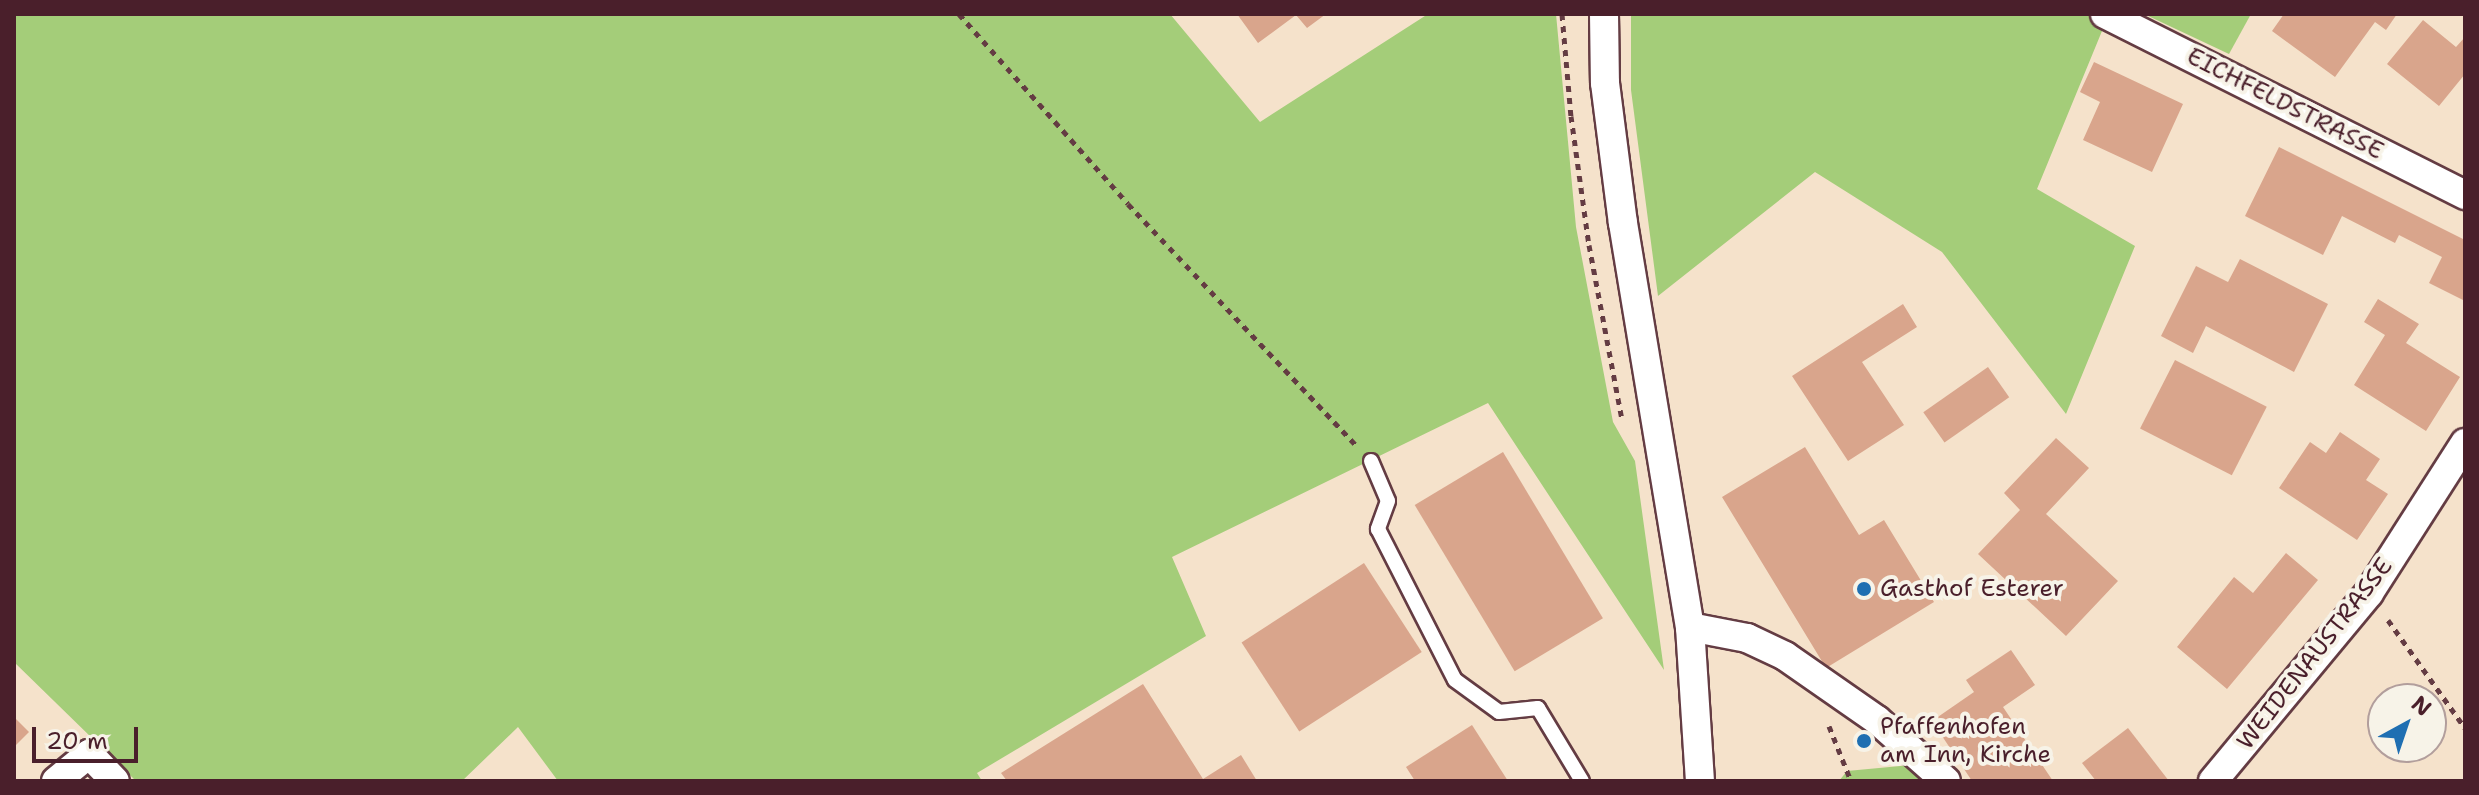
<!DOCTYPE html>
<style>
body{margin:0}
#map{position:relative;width:2479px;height:795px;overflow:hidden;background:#f5e2cb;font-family:"Shantell Sans",sans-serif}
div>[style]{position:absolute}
.green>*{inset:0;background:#a4cd79}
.building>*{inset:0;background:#d9a58c;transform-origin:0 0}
.path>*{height:5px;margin-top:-2.5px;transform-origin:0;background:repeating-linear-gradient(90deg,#643c43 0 6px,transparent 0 12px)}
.roads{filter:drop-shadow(2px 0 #643c43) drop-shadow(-2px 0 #643c43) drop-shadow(0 2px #643c43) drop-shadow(0 -2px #643c43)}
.service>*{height:14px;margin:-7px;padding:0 7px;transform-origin:7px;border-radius:7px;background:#fff}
.minor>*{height:28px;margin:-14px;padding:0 14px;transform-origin:14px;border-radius:14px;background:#fff}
.dots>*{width:22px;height:22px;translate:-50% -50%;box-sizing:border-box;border:4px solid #f7f3e8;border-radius:50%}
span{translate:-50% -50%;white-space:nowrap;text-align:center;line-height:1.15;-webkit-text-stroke:8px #f7f3e8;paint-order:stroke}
.street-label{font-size:24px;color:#4a1f2b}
.poi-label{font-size:24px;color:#4a1f2b}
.left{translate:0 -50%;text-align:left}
.frame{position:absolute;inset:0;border:16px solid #4a1f2b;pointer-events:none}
.north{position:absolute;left:2367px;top:683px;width:80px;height:80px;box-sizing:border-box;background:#f7f3e8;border:2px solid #b29e9c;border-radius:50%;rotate:40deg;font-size:22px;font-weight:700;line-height:32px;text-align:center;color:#4a1f2b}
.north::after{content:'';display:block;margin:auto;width:28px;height:36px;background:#1f6fb2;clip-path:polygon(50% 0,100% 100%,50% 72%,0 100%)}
.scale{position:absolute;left:32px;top:727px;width:106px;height:36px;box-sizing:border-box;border:4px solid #4a1f2b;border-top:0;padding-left:10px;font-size:24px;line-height:28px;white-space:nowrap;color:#4a1f2b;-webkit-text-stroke:6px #f7f3e8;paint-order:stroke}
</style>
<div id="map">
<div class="green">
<i style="clip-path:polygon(14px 14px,1170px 14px,1260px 122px,1428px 14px,1556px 14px,1576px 227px,1613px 422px,1635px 461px,1664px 670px,1488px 403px,1172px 557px,1206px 636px,977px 773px,982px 781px,558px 781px,518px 727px,462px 781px,136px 781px,14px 662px)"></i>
<i style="clip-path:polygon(1631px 14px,2109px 14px,2037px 189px,2135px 246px,2066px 414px,1942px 252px,1815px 172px,1658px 296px,1631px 90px)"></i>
<i style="clip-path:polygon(2144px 14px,2251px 14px,2229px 54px)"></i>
<i style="clip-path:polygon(1911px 765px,1926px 781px,1839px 781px,1847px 771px)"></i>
</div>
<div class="building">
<i style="clip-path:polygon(1237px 14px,1326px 14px,1307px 28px,1296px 15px,1258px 43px)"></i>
<i style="clip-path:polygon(2284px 14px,2397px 14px,2386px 30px,2375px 22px,2335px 77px,2272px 31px)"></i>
<i style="clip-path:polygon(2423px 20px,2456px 47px,2465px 37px,2465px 74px,2439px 106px,2387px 64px)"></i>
<i style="clip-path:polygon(2094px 62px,2183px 104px,2152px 172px,2083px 140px,2100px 102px,2080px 92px)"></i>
<i style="clip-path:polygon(2279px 147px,2465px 240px,2465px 301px,2429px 283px,2442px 257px,2399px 235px,2395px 243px,2342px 216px,2323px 255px,2245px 216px)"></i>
<i style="clip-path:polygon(2240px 259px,2328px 304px,2294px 372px,2206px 326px,2193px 353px,2161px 336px,2196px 266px,2228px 282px)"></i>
<i style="clip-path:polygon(2378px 299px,2419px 324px,2406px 343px,2460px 377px,2426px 431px,2354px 385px,2385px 335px,2364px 322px)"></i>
<i style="clip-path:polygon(1903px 304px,1917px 327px,1862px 362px,1904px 425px,1848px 461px,1792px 376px)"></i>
<i style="left:2175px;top:360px;width:103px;height:77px;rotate:27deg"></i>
<i style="left:1988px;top:367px;width:37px;height:79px;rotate:55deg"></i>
<i style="clip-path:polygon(2340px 432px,2380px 459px,2366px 480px,2388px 494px,2357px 540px,2279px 488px,2310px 442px,2326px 453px)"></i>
<i style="clip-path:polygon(2056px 438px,2089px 468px,2046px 514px,2118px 581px,2066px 636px,1978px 554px,2020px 510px,2004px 493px)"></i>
<i style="clip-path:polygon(1805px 447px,1859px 535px,1884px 520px,1934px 602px,1826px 668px,1722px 497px)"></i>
<i style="left:1503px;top:452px;width:194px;height:103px;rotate:59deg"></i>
<i style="clip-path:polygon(2286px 553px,2318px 580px,2227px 689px,2177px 647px,2234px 577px,2253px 593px)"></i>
<i style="left:1364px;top:563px;width:106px;height:146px;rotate:57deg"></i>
<i style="clip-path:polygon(2011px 650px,2035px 685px,2003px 707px,2053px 781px,1972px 781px,1932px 721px,1974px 692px,1966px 680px)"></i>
<i style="clip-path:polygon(1143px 684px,1203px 779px,1241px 755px,1257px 781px,1007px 781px,1001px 773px)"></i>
<i style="clip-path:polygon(14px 717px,29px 732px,14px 747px)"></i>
<i style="clip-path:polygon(1472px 725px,1508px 781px,1415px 781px,1406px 767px)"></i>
<i style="clip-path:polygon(2128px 728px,2169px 781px,2096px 781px,2082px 763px)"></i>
</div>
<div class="path">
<i style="left:959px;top:14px;width:254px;rotate:48.3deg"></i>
<i style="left:1128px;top:204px;width:333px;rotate:46.6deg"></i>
<i style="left:1562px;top:14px;width:102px;rotate:85deg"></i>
<i style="left:1571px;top:116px;width:130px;rotate:82.1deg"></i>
<i style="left:1589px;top:245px;width:178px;rotate:79.3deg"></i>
<i style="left:2388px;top:620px;width:133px;rotate:54.5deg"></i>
<i style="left:1829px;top:726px;width:59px;rotate:68.2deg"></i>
</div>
<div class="roads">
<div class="service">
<i style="left:1371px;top:461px;width:43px;rotate:67deg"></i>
<i style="left:1388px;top:501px;width:30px;rotate:110deg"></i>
<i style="left:1378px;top:529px;width:169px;rotate:63deg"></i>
<i style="left:1455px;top:680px;width:54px;rotate:36deg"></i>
<i style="left:1499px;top:712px;width:39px;rotate:-6deg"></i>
<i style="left:1538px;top:708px;width:85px;rotate:58.9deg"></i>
</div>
<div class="minor">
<i style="left:1604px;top:14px;width:69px;rotate:89.2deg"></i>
<i style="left:1605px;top:83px;width:141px;rotate:82.7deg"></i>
<i style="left:1623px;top:223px;width:410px;rotate:80.6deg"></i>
<i style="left:1690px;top:627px;width:154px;rotate:86.3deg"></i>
<i style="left:2105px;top:14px;width:403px;rotate:26.7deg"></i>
<i style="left:1690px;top:627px;width:58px;rotate:10.9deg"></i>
<i style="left:1747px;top:638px;width:42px;rotate:25.3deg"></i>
<i style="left:1785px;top:656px;width:112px;rotate:34.8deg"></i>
<i style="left:1877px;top:720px;width:92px;rotate:41.5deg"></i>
<i style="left:56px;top:781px;width:43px;rotate:-39.3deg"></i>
<i style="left:89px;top:754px;width:37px;rotate:46deg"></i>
<i style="left:2213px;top:781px;width:244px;rotate:-50.3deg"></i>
<i style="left:2369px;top:593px;width:178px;rotate:-57.4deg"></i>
</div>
</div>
<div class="dots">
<i style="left:1864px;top:589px;background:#1f6fb2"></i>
<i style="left:1864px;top:741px;background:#1f6fb2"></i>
</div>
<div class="street-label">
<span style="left:2285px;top:104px;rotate:27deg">EICHFELDSTRASSE</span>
<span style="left:2315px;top:654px;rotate:-52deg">WEIDENAUSTRASSE</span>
</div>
<div class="poi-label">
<span class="left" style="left:1880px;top:589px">Gasthof Esterer</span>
<span class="left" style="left:1880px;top:741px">Pfaffenhofen<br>am Inn, Kirche</span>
</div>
<div class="frame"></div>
<div class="north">N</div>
<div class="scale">20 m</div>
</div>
